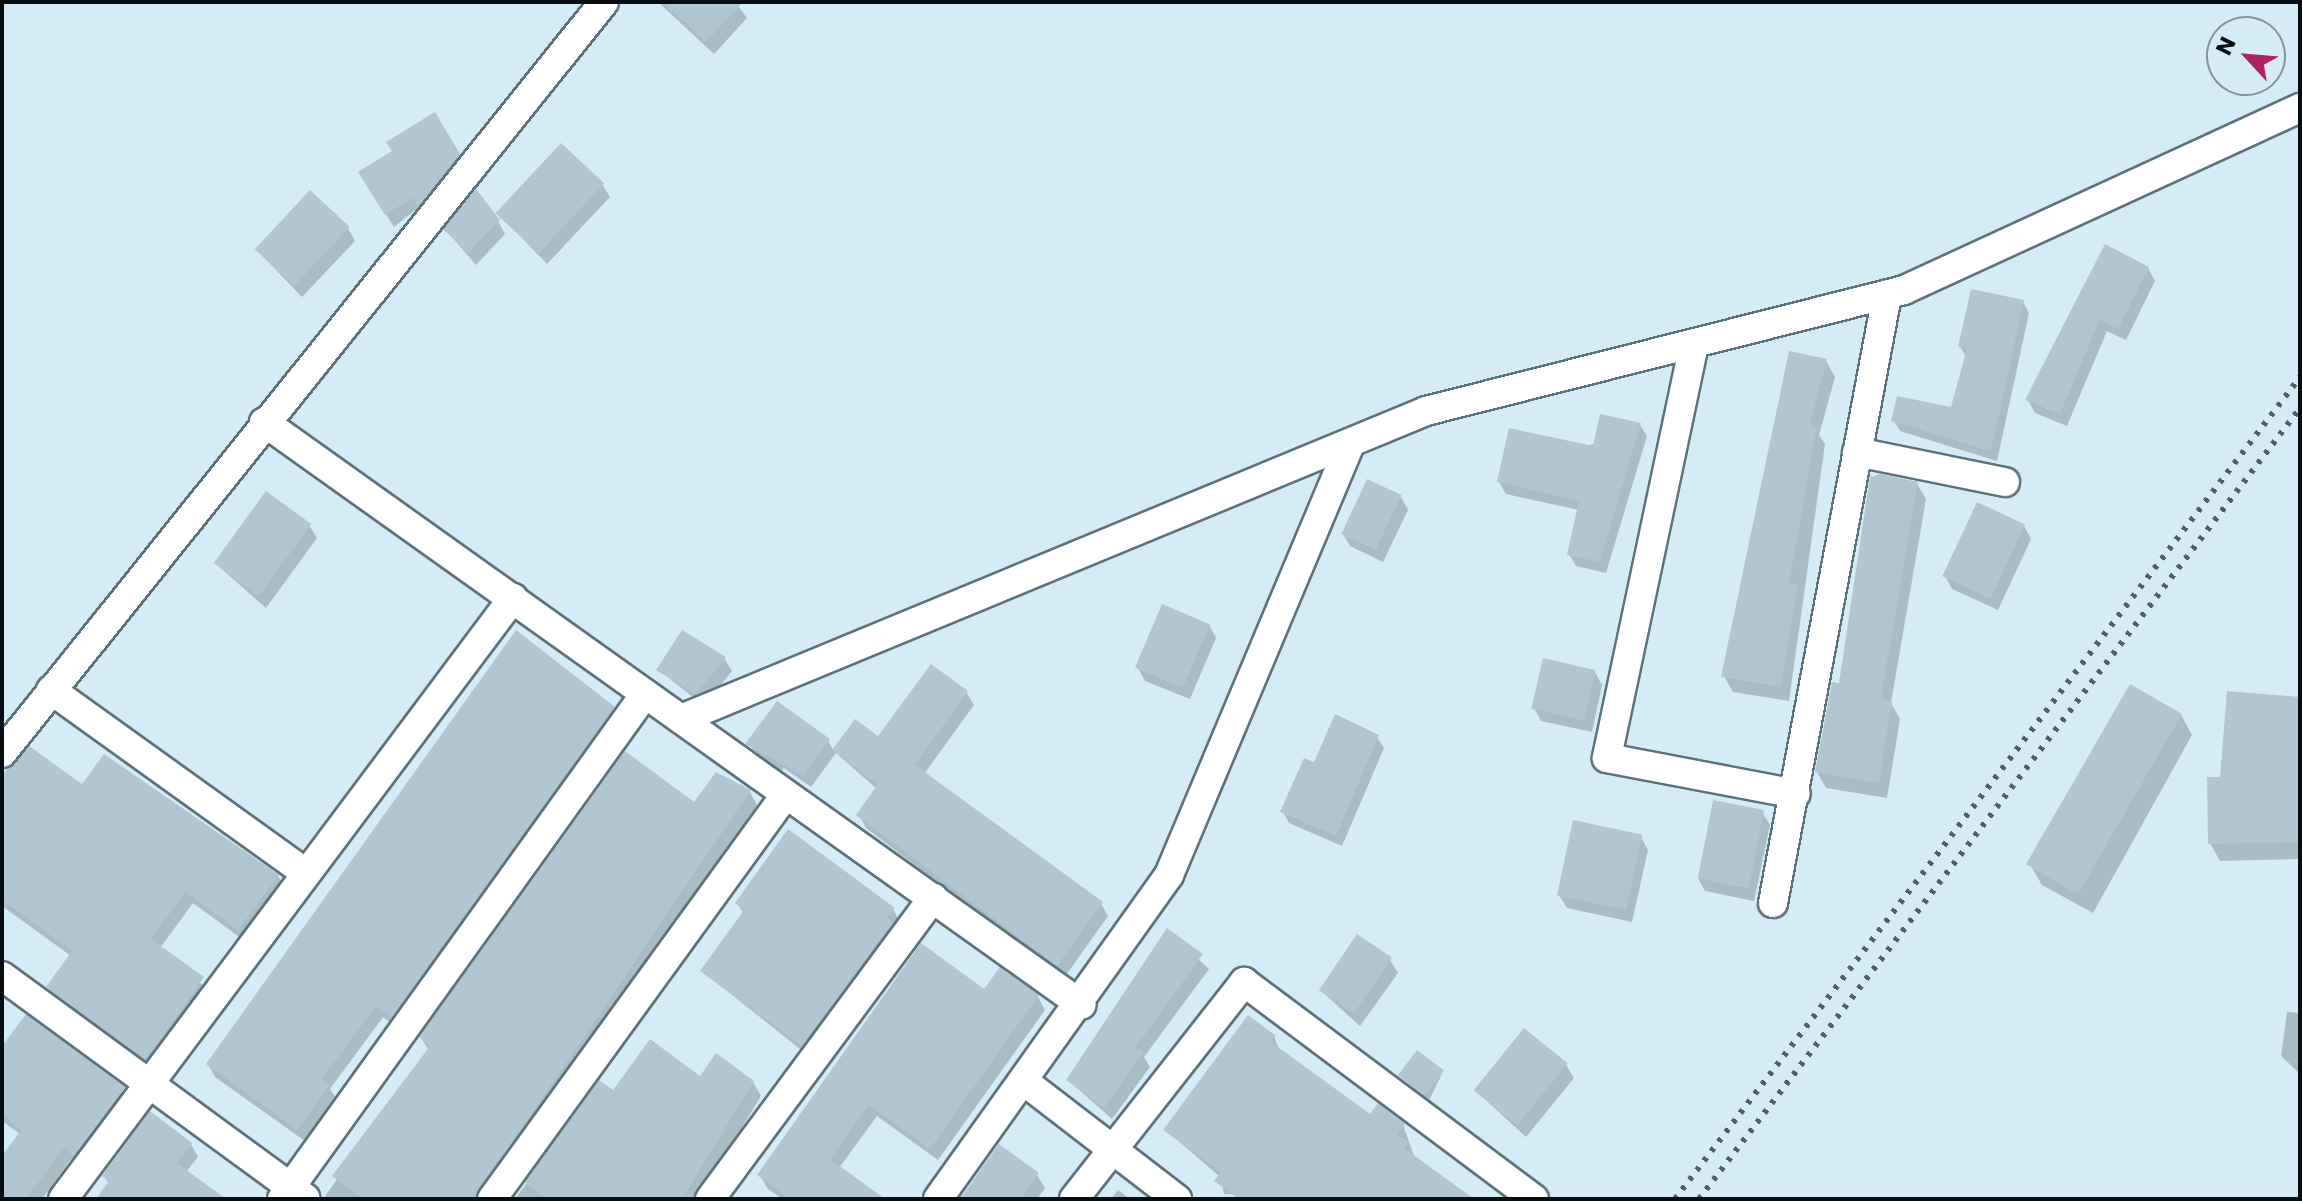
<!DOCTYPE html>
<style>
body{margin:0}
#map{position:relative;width:2302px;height:1201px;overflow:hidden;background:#d5ebf6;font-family:Poppins,sans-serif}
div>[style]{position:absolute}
.shadow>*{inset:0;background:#0003}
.building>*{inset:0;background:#b1c6d1;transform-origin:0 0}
.roads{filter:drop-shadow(2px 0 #5e727c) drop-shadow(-2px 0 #5e727c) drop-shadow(0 2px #5e727c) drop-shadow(0 -2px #5e727c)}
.street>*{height:28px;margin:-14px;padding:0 14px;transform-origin:14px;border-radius:14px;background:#fff}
.rail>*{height:6px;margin-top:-3px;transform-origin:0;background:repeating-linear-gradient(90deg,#535f66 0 4px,transparent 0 12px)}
span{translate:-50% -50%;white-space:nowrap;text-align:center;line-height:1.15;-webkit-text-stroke:6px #d5ebf6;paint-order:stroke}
.frame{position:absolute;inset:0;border:4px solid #070e12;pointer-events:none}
.north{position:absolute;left:2206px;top:16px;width:80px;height:80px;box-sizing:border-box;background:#d5ebf6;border:2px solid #83939b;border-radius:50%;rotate:296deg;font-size:22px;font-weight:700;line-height:32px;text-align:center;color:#070e12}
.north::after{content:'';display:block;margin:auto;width:28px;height:36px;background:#ae2363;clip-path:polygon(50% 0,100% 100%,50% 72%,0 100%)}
</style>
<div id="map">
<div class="shadow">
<i style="clip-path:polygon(658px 2px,735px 2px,747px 18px,714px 54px)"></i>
<i style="clip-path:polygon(434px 115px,466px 169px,394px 227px,368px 186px)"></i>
<i style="clip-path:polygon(602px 184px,610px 197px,547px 264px,499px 214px)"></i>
<i style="clip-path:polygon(498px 221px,505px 234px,476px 265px,446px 230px)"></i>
<i style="clip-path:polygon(348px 228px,355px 241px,302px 297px,257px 250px)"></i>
<i style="clip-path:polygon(2105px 247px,2148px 268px,2155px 281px,2126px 340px,2107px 331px,2067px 426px,2035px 413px,2028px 400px)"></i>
<i style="clip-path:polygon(2023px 302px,2029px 313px,1997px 461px,1900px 431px,1893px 420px,1952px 410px,1966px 357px,1960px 346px)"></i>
<i style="clip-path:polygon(1826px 361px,1835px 377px,1819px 435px,1825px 444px,1789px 701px,1733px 692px,1724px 676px)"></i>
<i style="clip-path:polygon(1640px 425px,1647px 436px,1606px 573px,1576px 566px,1569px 554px,1579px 510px,1506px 494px,1499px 482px)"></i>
<i style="clip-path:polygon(1917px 484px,1926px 499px,1891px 703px,1900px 719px,1887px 798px,1826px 788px,1817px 772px,1840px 685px)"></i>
<i style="clip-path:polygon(1401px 497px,1408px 510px,1383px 562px,1350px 546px,1343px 534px)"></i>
<i style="clip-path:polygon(309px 525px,317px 538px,266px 608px,215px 563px)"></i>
<i style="clip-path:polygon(2024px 526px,2031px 539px,1998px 610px,1952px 589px,1945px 576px)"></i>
<i style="clip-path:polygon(1209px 625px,1216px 638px,1190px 699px,1145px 681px,1138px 668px)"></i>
<i style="clip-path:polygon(724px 658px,732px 671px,704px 706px,659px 670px)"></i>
<i style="clip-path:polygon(1595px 672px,1602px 685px,1592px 732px,1541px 721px,1534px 708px)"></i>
<i style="clip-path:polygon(966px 692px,974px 705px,924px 774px,1101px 904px,1108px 916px,1064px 978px,866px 828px,859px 815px,877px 789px,836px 753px,811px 787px,784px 768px,779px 774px,748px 744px,828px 741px,834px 751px,878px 739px)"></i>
<i style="clip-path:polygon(2300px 699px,2300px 859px,2220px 861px,2210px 843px)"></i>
<i style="clip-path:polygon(613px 709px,620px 721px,399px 1029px,383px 1017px,330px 1089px,336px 1098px,305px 1141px,215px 1077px,208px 1064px)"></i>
<i style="clip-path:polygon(2181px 715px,2192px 735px,2093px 913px,2042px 885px,2031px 866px)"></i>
<i style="clip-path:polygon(1377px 737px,1384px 748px,1342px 846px,1289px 823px,1283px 812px,1314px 764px)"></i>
<i style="clip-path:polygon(2px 785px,82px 787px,278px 876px,285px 889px,246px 942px,193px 903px,160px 948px,209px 991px,153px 1072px,56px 1000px,48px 987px,71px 956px,2px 906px)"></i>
<i style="clip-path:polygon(750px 792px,757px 805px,488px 1199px,323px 1199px,429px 1051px,421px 1038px,695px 805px)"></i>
<i style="clip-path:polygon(1762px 812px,1770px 825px,1754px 901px,1705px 891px,1698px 878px)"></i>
<i style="clip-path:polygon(1641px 837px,1648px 850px,1632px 922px,1567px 908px,1559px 895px)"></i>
<i style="clip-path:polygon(737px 903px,893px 909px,900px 922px,810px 1057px,702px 971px,744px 914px)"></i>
<i style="clip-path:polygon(1167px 931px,1209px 969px,1144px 1057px,1150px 1067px,1112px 1119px,1068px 1080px)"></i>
<i style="clip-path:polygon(1390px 960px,1398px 973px,1360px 1026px,1319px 989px)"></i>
<i style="clip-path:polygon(984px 992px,1038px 997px,1045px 1010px,938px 1160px,877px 1116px,839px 1168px,881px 1199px,782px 1199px,767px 1188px,760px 1175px)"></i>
<i style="clip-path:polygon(2287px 1012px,2300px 1013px,2300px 1074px,2281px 1056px)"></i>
<i style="clip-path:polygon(26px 1017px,131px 1101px,82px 1167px,71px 1159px,42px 1199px,2px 1199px,2px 1159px,20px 1134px,2px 1121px,2px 1050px)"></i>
<i style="clip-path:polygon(1274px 1037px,1280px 1051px,1370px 1117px,1403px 1125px,1414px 1156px,1471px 1199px,1224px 1194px,1220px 1177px,1166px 1130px)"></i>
<i style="clip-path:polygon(1566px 1065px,1574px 1078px,1526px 1137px,1476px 1091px)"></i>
<i style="clip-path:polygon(1443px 1071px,1429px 1101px,1400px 1076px)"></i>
<i style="clip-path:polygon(753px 1082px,761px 1096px,699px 1199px,515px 1199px,600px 1083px,613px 1093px)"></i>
<i style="clip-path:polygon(191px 1144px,198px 1157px,186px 1172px,222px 1199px,98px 1199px,109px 1184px,104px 1176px)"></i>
<i style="clip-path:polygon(1037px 1175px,1045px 1188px,1037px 1199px,974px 1199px)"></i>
<i style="clip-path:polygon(1118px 1190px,1130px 1199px,1111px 1199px)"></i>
</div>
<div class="building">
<i style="clip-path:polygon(662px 2px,743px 2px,706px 42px)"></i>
<i style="clip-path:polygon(435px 112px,460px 154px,419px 206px,412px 198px,385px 215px,358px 172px,392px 151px,386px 142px)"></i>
<i style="left:561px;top:143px;width:59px;height:96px;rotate:43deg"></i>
<i style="clip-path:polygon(476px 189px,500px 220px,468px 253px,443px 229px)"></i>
<i style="left:310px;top:190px;width:54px;height:81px;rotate:43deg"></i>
<i style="clip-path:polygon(2105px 244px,2149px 267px,2118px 329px,2100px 319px,2060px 414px,2025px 400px)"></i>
<i style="clip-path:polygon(1971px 289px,2024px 300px,1991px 451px,1891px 421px,1897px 396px,1951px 407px,1967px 348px,1958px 347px)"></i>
<i style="clip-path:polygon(1789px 351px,1827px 359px,1810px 424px,1817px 427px,1789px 584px,1798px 585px,1781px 687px,1721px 677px)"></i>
<i style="clip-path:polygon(1600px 414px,1641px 423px,1600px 562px,1567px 555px,1579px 501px,1497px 482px,1509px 428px,1593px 446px)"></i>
<i style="clip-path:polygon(1880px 474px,1918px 482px,1881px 698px,1892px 702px,1879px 783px,1815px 772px,1832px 682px,1839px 683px,1870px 477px)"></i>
<i style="left:1367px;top:479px;width:38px;height:61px;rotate:25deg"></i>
<i style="left:266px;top:491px;width:56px;height:89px;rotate:36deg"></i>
<i style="left:1977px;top:502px;width:53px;height:82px;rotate:25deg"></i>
<i style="left:1162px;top:604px;width:52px;height:69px;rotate:23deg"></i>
<i style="clip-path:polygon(516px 630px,615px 707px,392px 1017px,376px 1006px,322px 1079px,330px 1085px,297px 1130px,206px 1064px)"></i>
<i style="clip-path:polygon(682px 630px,726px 657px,696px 694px,656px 670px)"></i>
<i style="left:1543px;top:658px;width:54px;height:52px;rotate:13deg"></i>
<i style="clip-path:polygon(931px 664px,968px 691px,915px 765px,1103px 902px,1057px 966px,856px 815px,878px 784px,832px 750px,855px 719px,878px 736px)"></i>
<i style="left:2130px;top:684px;width:60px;height:208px;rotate:30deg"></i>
<i style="clip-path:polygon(2227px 691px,2300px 697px,2300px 842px,2208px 844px,2207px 777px,2220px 777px)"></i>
<i style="clip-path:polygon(777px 701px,830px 739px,804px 776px,745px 744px)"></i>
<i style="clip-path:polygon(1335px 714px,1379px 735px,1336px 836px,1280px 812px,1304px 758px,1314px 762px)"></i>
<i style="clip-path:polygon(29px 746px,82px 784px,104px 754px,279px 875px,238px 930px,185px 892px,151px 939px,204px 977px,146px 1060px,46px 987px,72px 951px,2px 900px,2px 775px)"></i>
<i style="clip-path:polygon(625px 751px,694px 802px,716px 772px,751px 790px,474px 1199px,363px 1199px,332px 1176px,430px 1046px,419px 1037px)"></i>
<i style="left:1713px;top:800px;width:52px;height:80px;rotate:11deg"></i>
<i style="left:1573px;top:820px;width:71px;height:77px;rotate:12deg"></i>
<i style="clip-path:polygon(788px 829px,895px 908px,887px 918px,893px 923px,802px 1046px,700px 971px,744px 910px,735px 903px)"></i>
<i style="clip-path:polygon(1167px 928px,1203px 954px,1136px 1047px,1144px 1052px,1104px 1108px,1066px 1080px)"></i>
<i style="left:1357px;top:934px;width:42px;height:68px;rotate:34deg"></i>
<i style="clip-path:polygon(921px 943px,984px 989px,1000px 967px,1039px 995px,930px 1149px,869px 1105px,830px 1159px,885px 1199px,790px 1199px,757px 1175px)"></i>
<i style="clip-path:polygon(26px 1014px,125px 1087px,74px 1156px,64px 1148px,26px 1199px,2px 1199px,2px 1156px,21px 1130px,2px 1115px,2px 1046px)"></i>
<i style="clip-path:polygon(1248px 1015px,1276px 1036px,1271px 1042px,1370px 1114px,1378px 1103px,1405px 1124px,1397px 1134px,1408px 1142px,1404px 1148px,1474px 1199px,1239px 1199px,1214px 1181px,1221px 1172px,1163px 1130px)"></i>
<i style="left:1524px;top:1028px;width:56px;height:80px;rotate:39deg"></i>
<i style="clip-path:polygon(650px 1039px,700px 1076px,716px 1053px,754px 1081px,682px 1199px,547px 1199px,525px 1182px,599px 1080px,613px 1090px)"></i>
<i style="left:1417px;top:1050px;width:34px;height:32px;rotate:37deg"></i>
<i style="clip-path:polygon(150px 1111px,192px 1143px,177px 1163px,226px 1199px,96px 1199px,109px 1181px,102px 1176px)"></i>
<i style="clip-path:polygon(999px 1144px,1039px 1173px,1020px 1199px,960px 1199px)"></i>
</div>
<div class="roads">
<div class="street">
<i style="left:1693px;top:349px;width:418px;rotate:101.9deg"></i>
<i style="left:1607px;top:758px;width:192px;rotate:10.8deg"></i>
<i style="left:264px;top:422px;width:1004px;rotate:35.48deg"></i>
<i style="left:1857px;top:452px;width:151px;rotate:11.5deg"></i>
<i style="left:51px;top:690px;width:314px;rotate:35.7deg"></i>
<i style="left:681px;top:719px;width:806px;rotate:-22.46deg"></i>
<i style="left:1426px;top:411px;width:493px;rotate:-14.2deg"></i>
<i style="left:1904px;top:290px;width:436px;rotate:-24.7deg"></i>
<i style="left:2px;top:753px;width:962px;rotate:-51.28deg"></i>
<i style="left:1773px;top:903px;width:619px;rotate:-79.38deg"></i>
<i style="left:2px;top:976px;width:376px;rotate:36.2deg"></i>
<i style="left:1025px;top:1082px;width:192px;rotate:37.6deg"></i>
<i style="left:63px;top:1199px;width:751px;rotate:-53.18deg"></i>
<i style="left:282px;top:1199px;width:622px;rotate:-54.29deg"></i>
<i style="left:492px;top:1199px;width:500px;rotate:-54.02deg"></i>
<i style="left:710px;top:1199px;width:375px;rotate:-53.5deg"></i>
<i style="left:938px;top:1199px;width:398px;rotate:-54.5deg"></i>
<i style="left:1169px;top:875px;width:464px;rotate:-67.2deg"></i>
<i style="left:1074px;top:1199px;width:276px;rotate:-51.9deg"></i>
<i style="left:1244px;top:982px;width:362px;rotate:36.8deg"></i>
</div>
</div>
<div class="rail">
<i style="left:1675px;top:1199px;width:1033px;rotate:-52.75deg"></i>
<i style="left:1699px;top:1199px;width:993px;rotate:-52.77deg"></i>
</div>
<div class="frame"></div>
<div class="north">N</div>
</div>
